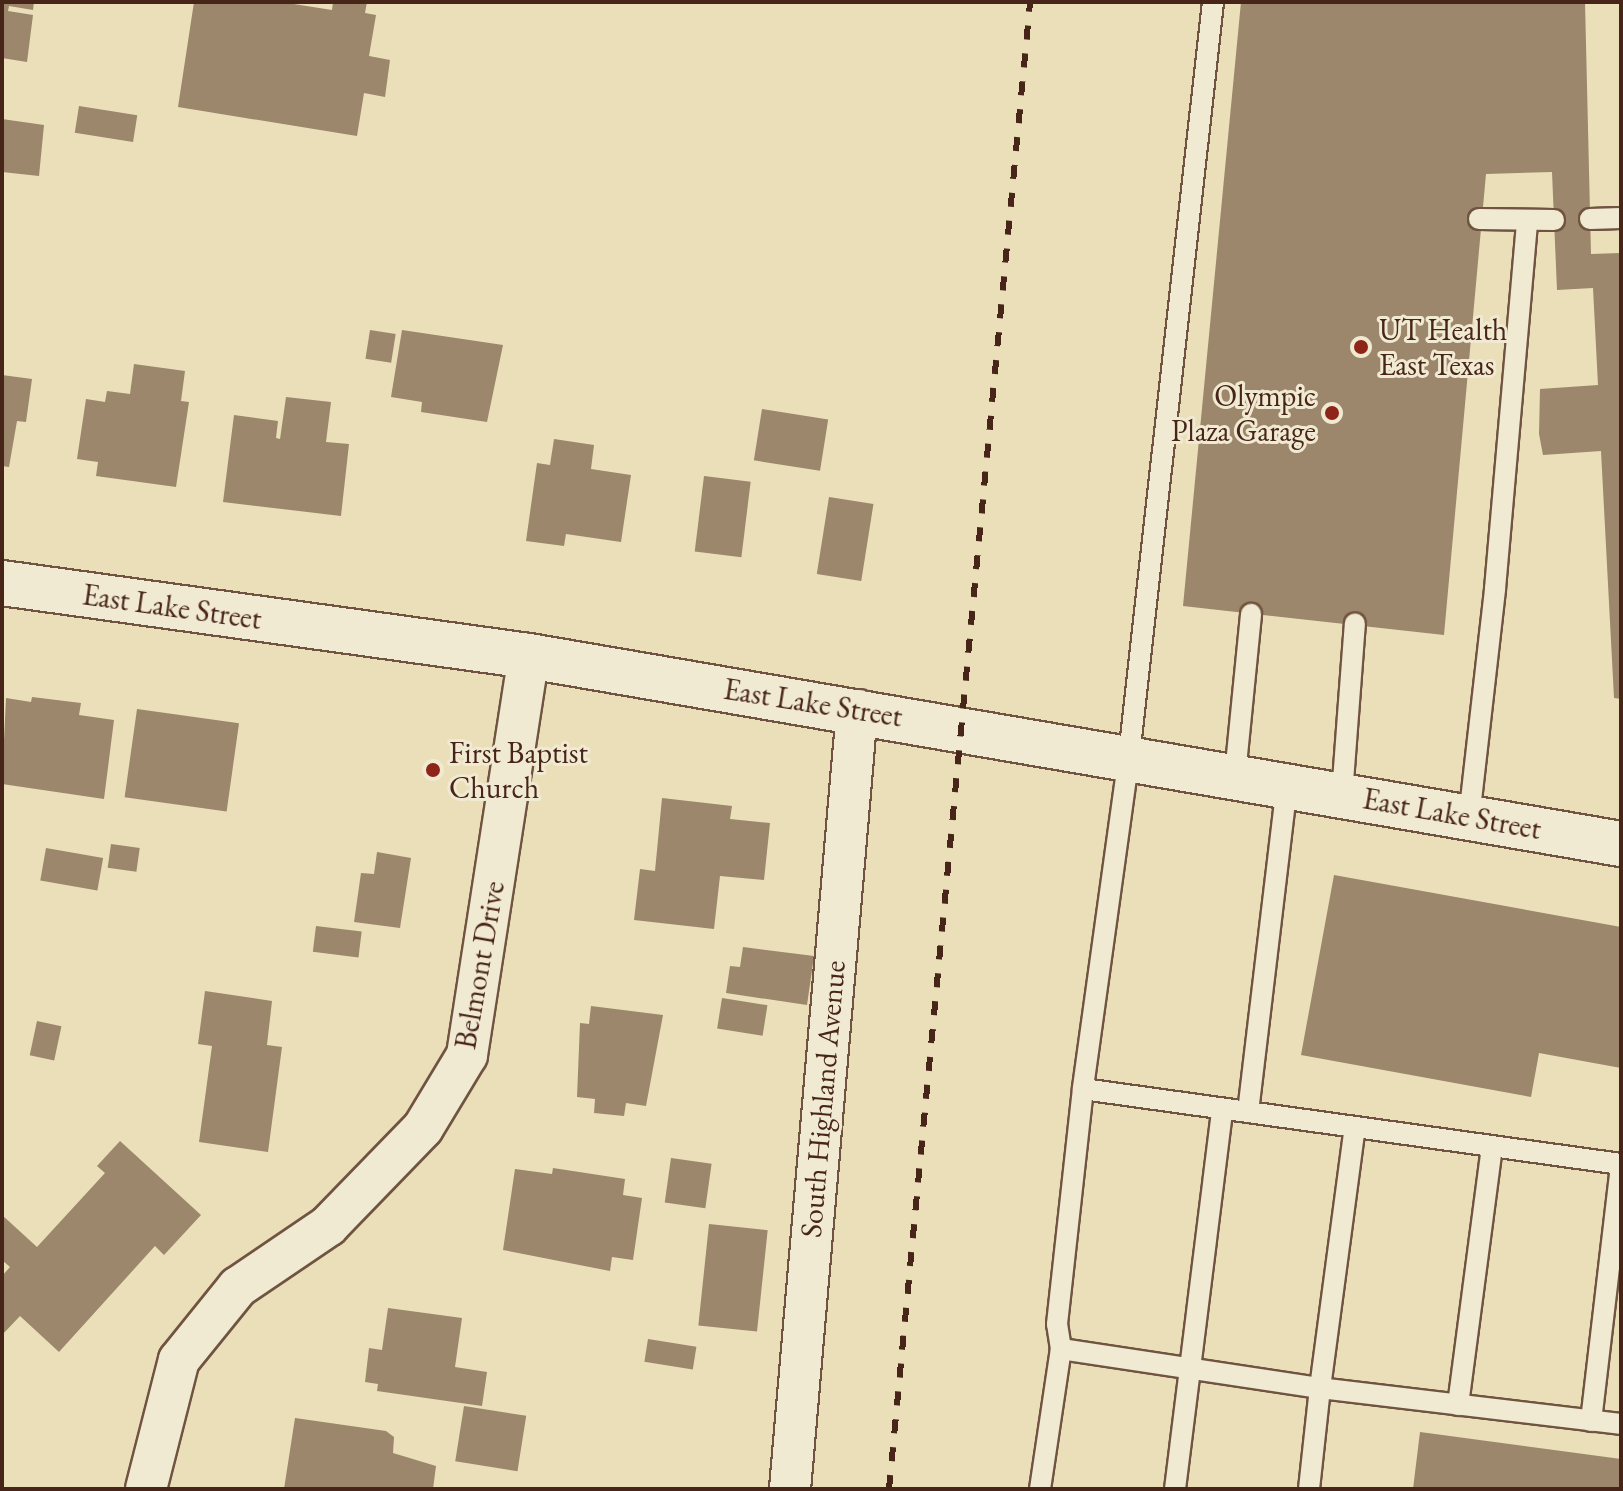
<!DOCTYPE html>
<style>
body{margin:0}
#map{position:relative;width:1623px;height:1491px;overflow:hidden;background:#eadfb9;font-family:"EB Garamond",serif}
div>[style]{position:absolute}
.building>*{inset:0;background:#9c866c;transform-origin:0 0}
.roads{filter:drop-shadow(2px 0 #705441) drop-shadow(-2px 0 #705441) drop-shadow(0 2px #705441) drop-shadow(0 -2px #705441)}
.service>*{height:20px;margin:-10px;padding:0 10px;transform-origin:10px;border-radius:10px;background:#f1ead2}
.minor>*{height:40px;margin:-20px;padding:0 20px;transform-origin:20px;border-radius:20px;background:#f1ead2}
.tertiary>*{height:44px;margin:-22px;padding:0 22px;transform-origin:22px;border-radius:22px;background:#f1ead2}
.rail>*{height:6px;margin-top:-3px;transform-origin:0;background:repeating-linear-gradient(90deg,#482519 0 14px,transparent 0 28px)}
.dots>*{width:22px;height:22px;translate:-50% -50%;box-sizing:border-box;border:4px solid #f1ead2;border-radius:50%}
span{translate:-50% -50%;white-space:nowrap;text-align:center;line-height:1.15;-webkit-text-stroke:6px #f1ead2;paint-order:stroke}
.poi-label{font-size:30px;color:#482519}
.left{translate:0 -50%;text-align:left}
.right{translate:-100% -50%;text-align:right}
.street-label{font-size:30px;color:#482519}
.frame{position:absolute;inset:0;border:4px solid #482519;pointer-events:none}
</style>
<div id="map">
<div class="building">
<i style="clip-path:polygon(2px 2px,34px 2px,33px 10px,9px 6px,8px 11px,33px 15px,27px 62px,2px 58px)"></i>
<i style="clip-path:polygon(194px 2px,281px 2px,332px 10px,333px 2px,367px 2px,365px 13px,376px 15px,369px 56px,390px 60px,385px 97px,364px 93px,357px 136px,178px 107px)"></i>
<i style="clip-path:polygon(1241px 2px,1585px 2px,1591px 254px,1621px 253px,1621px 699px,1614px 698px,1601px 451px,1543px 455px,1539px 434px,1540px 389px,1598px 385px,1593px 288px,1557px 290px,1552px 172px,1486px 174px,1444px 635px,1183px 606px)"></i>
<i style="left:79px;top:106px;width:59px;height:27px;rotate:9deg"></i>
<i style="clip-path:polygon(2px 119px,44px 125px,39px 176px,2px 172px)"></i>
<i style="left:370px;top:330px;width:26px;height:29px;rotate:9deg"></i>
<i style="clip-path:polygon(402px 330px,503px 345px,487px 422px,421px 412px,422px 402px,391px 397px)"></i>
<i style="clip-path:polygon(134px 364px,185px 371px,181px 401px,189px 402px,176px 487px,96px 476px,98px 462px,77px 459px,86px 399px,105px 402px,107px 391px,130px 394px)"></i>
<i style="clip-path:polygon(2px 375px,32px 379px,26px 422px,17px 421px,9px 467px,2px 466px)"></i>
<i style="clip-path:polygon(286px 397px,331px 402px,326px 442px,349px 444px,341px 516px,223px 502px,234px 415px,278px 421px,276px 438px,280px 439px)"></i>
<i style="left:762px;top:409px;width:67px;height:52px;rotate:9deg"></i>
<i style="clip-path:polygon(554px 439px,594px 445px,591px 469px,631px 475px,621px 542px,566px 534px,564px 546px,526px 541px,537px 463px,550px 465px)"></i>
<i style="left:704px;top:476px;width:47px;height:76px;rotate:7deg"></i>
<i style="left:829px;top:497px;width:45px;height:78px;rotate:9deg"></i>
<i style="clip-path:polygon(32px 697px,81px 703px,79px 715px,114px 720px,104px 799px,2px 784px,6px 698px,31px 702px)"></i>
<i style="left:137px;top:709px;width:103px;height:89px;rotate:8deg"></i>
<i style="clip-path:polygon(662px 798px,732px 806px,730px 819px,770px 823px,764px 880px,720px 876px,714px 929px,634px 920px,640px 869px,655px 871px)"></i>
<i style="left:111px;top:844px;width:29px;height:24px;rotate:8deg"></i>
<i style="left:46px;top:848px;width:58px;height:33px;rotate:10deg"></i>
<i style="clip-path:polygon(377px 852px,411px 858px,400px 928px,354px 922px,361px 873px,374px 874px)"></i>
<i style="clip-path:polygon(1334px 875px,1621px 927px,1621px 1068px,1539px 1053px,1531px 1097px,1301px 1055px)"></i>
<i style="left:316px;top:926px;width:46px;height:26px;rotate:7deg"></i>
<i style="clip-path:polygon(743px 947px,814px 956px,807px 1005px,726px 993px,730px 966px,740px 967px)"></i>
<i style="clip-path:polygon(205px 991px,272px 1001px,267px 1045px,282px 1047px,268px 1152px,199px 1142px,212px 1046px,198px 1044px)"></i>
<i style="left:722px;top:998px;width:46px;height:31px;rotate:9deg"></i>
<i style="clip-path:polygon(591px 1006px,663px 1015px,646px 1106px,626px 1103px,624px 1116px,594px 1113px,595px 1099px,577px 1097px,580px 1023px,589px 1024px)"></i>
<i style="left:37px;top:1021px;width:25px;height:35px;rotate:12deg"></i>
<i style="clip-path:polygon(120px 1141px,201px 1215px,164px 1255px,155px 1246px,59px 1352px,20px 1316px,2px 1335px,2px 1276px,10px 1267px,2px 1260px,2px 1215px,37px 1247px,105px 1173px,97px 1166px)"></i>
<i style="left:671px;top:1158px;width:41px;height:45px;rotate:8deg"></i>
<i style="clip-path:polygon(553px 1168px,625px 1179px,623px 1195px,642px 1198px,633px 1260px,612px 1257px,610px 1271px,503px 1250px,515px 1169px,552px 1174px)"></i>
<i style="left:709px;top:1224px;width:59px;height:102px;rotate:6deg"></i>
<i style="clip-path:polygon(388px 1308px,462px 1318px,455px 1367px,487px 1372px,482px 1406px,377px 1391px,378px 1384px,365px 1382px,369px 1348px,382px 1350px)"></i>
<i style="left:648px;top:1339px;width:49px;height:23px;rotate:9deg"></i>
<i style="left:464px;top:1406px;width:63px;height:56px;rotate:9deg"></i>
<i style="clip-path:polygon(295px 1418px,386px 1431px,394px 1437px,393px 1453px,436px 1466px,433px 1489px,284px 1489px)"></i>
<i style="clip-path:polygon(1420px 1432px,1621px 1459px,1621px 1489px,1413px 1489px)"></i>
</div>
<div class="roads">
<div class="service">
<i style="left:1213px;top:2px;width:759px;rotate:96.36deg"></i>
<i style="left:1129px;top:756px;width:336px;rotate:97.9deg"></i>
<i style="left:1083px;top:1089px;width:543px;rotate:7.94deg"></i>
<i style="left:1479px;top:219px;width:75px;rotate:0.8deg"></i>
<i style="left:1590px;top:219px;width:31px;rotate:-2deg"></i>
<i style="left:1235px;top:775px;width:162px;rotate:-84.3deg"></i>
<i style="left:1342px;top:795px;width:172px;rotate:-85.7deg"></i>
<i style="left:1469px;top:818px;width:230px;rotate:-83.5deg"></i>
<i style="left:1495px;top:589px;width:370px;rotate:-85deg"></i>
<i style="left:1248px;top:1112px;width:329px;rotate:-83.2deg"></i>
<i style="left:1061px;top:1349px;width:25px;rotate:-99deg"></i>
<i style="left:1057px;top:1324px;width:236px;rotate:-83.7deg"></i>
<i style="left:1458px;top:1405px;width:260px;rotate:-82.5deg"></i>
<i style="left:1591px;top:1421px;width:256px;rotate:-83.3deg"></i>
<i style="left:1040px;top:1489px;width:142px;rotate:-81.5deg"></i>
<i style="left:1061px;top:1349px;width:262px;rotate:8.6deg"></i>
<i style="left:1320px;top:1388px;width:263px;rotate:-82.4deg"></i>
<i style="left:1175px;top:1489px;width:383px;rotate:-82.9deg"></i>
<i style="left:1309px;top:1489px;width:102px;rotate:-83.8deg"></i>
<i style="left:1320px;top:1388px;width:303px;rotate:6.8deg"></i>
</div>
<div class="minor">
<i style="left:146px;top:1489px;width:133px;rotate:-75.7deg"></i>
<i style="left:179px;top:1360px;width:94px;rotate:-51.1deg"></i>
<i style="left:238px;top:1287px;width:109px;rotate:-34.1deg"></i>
<i style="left:328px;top:1226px;width:136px;rotate:-45.9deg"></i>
<i style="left:423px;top:1128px;width:85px;rotate:-58.9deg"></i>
<i style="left:467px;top:1055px;width:404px;rotate:-81.2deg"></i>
<i style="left:790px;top:1489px;width:782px;rotate:-85.08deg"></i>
</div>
<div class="tertiary">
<i style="left:2px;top:583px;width:532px;rotate:7.89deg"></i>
<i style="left:529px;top:656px;width:1108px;rotate:9.77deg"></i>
</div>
</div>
<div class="rail">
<i style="left:889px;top:1489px;width:1494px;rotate:-84.58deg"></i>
</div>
<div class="dots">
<i style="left:1361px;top:347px;background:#8f2418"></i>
<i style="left:1332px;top:413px;background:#8f2418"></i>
<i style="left:433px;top:770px;background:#8f2418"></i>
</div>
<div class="poi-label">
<span class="left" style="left:1379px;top:347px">UT Health<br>East Texas</span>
<span class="right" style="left:1316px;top:413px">Olympic<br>Plaza Garage</span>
<span class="left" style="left:449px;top:770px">First Baptist<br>Church</span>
</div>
<div class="street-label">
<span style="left:172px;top:607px;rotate:8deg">East Lake Street</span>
<span style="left:813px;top:703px;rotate:9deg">East Lake Street</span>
<span style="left:1452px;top:814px;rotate:10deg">East Lake Street</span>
<span style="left:480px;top:965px;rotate:-80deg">Belmont Drive</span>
<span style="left:823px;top:1099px;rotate:-85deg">South Highland Avenue</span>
</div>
<div class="frame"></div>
</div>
